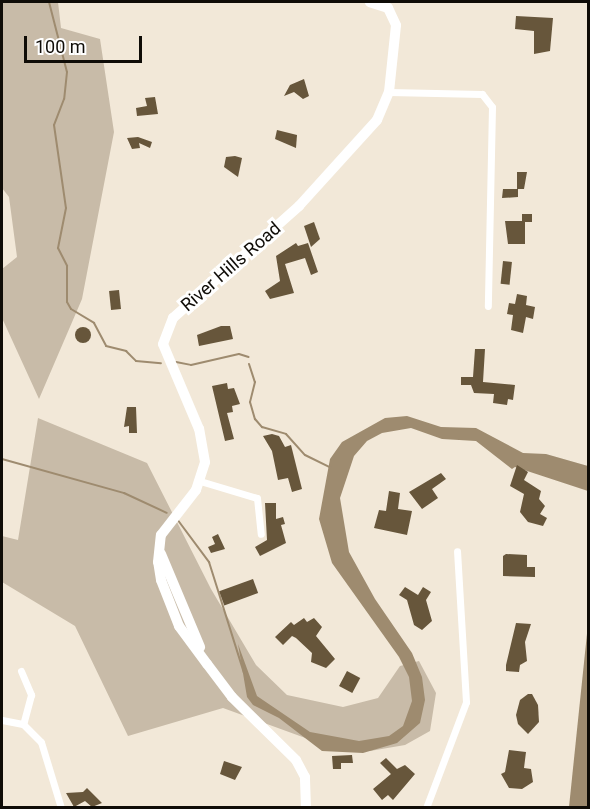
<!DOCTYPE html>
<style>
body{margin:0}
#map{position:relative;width:590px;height:809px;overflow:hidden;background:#f2e8d8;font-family:Roboto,sans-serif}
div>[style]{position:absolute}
.green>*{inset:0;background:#c8bba8}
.water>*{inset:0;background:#9e8b6f}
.stream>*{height:2px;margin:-1px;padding:0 1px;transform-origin:1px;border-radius:1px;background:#9e8b6f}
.building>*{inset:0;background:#67563b;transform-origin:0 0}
.round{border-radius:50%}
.street>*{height:7px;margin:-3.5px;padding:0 3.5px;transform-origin:3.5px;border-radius:3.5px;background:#fff}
.secondary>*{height:10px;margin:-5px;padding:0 5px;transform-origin:5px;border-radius:5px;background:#fff}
span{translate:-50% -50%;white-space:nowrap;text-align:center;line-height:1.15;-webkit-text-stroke:6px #fff;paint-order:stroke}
.street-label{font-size:18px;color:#0f0c07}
.frame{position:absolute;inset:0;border:3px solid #0f0c07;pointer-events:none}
.scale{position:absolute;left:24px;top:36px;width:118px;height:27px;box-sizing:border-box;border:3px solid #0f0c07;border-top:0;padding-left:8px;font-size:18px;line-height:21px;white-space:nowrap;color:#0f0c07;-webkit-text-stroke:4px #fff;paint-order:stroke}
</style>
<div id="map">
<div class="green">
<i style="clip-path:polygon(2px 2px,58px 2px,61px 28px,100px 39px,114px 132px,82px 299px,39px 399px,2px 318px,2px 269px,17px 257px,9px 197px,2px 188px)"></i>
<i style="clip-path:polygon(38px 418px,147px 463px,211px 589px,256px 665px,287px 695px,343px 707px,378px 698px,400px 666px,419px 661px,436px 693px,430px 731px,405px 745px,370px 751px,319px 743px,223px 708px,128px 736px,75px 626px,2px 582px,2px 536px,18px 540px)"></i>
</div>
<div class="water">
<i style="clip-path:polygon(407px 416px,441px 427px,476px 428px,523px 453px,546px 454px,588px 466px,588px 491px,515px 467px,512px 469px,476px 441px,442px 439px,411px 428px,382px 433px,367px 441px,354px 456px,340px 498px,349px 552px,375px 599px,412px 653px,422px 677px,425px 700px,420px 723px,397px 743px,363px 753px,322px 751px,279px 718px,253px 705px,247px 697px,238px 644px,257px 696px,310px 732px,359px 741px,389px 736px,403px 726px,412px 701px,409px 677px,399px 657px,332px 563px,319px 519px,330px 459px,342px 442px,385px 418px)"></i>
<i style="clip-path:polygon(588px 624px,588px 807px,569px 807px)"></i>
</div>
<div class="stream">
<i style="left:49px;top:2px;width:72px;rotate:75.6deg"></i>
<i style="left:67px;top:72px;width:27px;rotate:96deg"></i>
<i style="left:64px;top:99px;width:28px;rotate:111deg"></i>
<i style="left:54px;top:125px;width:84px;rotate:81.8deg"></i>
<i style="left:66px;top:208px;width:41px;rotate:101.3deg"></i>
<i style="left:58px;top:248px;width:20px;rotate:63deg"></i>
<i style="left:67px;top:266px;width:36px;rotate:90deg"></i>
<i style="left:67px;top:302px;width:8px;rotate:60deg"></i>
<i style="left:71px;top:309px;width:27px;rotate:31deg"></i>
<i style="left:94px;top:323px;width:26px;rotate:62deg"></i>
<i style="left:106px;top:346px;width:21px;rotate:14deg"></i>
<i style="left:126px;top:351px;width:14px;rotate:45deg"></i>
<i style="left:136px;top:361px;width:25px;rotate:5deg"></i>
<i style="left:176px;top:362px;width:15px;rotate:11deg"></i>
<i style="left:191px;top:365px;width:49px;rotate:-12.9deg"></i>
<i style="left:239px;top:354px;width:10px;rotate:17deg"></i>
<i style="left:249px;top:364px;width:19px;rotate:72deg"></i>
<i style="left:255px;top:382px;width:21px;rotate:104deg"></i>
<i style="left:250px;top:402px;width:18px;rotate:74deg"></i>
<i style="left:255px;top:419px;width:11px;rotate:49deg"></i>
<i style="left:262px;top:427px;width:25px;rotate:16deg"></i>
<i style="left:286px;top:434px;width:28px;rotate:48deg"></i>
<i style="left:305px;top:455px;width:28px;rotate:26deg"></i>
<i style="left:2px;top:459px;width:127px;rotate:15.6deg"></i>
<i style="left:124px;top:493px;width:47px;rotate:24.9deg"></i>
<i style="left:177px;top:519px;width:54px;rotate:53.3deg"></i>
<i style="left:209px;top:562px;width:116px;rotate:72.5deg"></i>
</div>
<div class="building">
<i style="clip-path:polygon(516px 16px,553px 18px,550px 51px,534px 54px,534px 31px,515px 29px)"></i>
<i style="clip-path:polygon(304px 79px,309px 96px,303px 99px,294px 92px,284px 96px,290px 85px)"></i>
<i style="clip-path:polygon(155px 97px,158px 114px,137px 116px,136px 108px,147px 106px,145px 98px)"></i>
<i style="clip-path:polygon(277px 130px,297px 135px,296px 148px,275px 139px)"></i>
<i style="clip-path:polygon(138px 137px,152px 142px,150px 148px,139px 143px,140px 148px,132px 149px,127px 138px)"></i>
<i style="clip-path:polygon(235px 156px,242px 158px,238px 177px,224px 167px,226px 157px)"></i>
<i style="clip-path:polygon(517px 172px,527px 172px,524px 189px,518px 189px,518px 197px,502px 198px,503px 189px,517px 189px)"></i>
<i style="clip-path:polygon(522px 214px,532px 214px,532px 222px,525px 222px,525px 244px,508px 244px,505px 221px,522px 221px)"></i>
<i style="clip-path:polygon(314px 222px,320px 239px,311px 247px,304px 226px)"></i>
<i style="clip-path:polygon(296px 243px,298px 246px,308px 243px,318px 272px,311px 275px,305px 258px,285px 264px,294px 293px,270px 299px,265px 291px,280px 281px,276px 256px)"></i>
<i style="left:503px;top:261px;width:9px;height:23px;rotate:6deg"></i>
<i style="left:119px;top:290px;width:19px;height:10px;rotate:84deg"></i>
<i style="clip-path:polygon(517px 294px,527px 296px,526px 305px,535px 307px,533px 319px,526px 317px,523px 333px,511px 330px,513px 315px,507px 314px,509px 303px,515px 304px)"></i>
<i style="clip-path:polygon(221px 326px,230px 326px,233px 339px,199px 346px,197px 335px)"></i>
<i class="round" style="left:75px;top:327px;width:16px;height:16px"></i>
<i style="clip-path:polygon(475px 349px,485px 349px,483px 382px,515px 385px,513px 400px,508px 399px,507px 405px,493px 403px,494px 394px,474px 393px,471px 385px,461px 385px,461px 377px,473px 377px)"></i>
<i style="clip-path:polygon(227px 383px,228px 389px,234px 388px,240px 404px,232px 406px,233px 412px,227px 413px,234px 439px,225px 441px,212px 386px)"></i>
<i style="clip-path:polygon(127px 407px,136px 407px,137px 433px,129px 433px,129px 426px,124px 427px)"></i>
<i style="clip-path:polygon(272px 434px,279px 436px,285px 447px,291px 445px,302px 489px,292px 492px,288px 478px,278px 480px,272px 451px,263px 436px)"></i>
<i style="clip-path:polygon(517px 465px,528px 472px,524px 480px,541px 491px,539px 499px,545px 506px,540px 514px,547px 518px,543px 526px,528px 522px,520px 512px,524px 494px,510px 486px)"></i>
<i style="clip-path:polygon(441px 473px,446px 479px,432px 489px,438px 498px,422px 509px,409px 492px)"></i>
<i style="clip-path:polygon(389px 491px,400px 493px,398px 509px,412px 511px,407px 535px,374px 528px,379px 510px,386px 511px)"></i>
<i style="clip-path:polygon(265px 503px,276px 503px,276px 519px,283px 517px,285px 524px,281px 525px,286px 543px,260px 556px,255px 547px,267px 540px)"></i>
<i style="clip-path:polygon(218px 534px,225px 549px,211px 553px,208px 547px,215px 544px,212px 537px)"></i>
<i style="clip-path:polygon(506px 554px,527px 555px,527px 567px,535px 567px,535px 577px,503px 576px,503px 556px)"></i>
<i style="left:253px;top:579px;width:15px;height:36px;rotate:70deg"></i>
<i style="clip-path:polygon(405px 587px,418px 595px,423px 587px,431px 592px,426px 600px,432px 621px,422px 630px,414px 625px,407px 600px,399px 595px)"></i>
<i style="clip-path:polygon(304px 618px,307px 622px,314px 618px,322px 627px,316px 636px,335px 659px,326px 668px,311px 662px,312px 653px,296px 638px,292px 636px,283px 645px,275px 637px,291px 622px,294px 625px)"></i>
<i style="clip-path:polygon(516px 623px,531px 624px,525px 642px,527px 661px,520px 665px,519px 672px,506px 671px,506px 665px)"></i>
<i style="left:347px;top:671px;width:15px;height:17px;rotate:28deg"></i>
<i style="clip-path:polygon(528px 694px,532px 694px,538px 705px,539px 722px,528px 734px,518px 724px,516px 715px,520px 700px)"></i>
<i style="clip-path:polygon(509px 750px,526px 752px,524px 768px,531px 769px,533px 782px,522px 789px,509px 788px,501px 774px,505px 772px)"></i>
<i style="clip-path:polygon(352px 755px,353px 763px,341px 763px,341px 769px,333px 769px,332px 756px)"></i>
<i style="clip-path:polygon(386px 758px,397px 769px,405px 765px,415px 774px,393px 800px,388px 795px,382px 800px,373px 789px,391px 774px,380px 763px)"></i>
<i style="clip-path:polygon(224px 761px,242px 767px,235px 780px,220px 774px)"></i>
<i style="clip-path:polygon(87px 788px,102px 803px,92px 807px,85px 801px,74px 807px,66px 793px,83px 792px)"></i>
</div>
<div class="street">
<i style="left:389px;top:92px;width:93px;rotate:1.2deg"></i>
<i style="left:482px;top:94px;width:16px;rotate:52deg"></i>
<i style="left:492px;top:107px;width:199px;rotate:91.2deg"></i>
<i style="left:200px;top:481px;width:59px;rotate:16.6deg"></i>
<i style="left:257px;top:498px;width:36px;rotate:84deg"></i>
<i style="left:21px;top:671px;width:26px;rotate:67deg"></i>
<i style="left:31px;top:695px;width:30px;rotate:105deg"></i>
<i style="left:23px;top:724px;width:25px;rotate:45deg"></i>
<i style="left:41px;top:742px;width:69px;rotate:73.1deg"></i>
<i style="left:2px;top:720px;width:21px;rotate:11deg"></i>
<i style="left:426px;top:808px;width:113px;rotate:-69.3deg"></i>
<i style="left:466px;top:702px;width:151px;rotate:-93.4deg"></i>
</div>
<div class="secondary">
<i style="left:161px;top:554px;width:101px;rotate:67.2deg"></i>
<i style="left:306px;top:808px;width:31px;rotate:-92deg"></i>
<i style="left:305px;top:777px;width:19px;rotate:-118deg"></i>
<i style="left:296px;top:760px;width:90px;rotate:-135.5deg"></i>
<i style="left:232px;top:697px;width:41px;rotate:-127.1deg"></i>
<i style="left:207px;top:664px;width:47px;rotate:-126.4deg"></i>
<i style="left:179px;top:626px;width:49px;rotate:-111.4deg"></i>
<i style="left:161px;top:580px;width:18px;rotate:-99deg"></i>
<i style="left:158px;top:562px;width:27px;rotate:-84deg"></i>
<i style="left:161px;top:535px;width:57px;rotate:-52.1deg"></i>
<i style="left:196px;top:490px;width:29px;rotate:-72deg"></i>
<i style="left:205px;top:462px;width:34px;rotate:-100deg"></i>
<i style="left:199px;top:429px;width:92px;rotate:-113deg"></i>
<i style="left:163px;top:344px;width:28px;rotate:-69deg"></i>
<i style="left:173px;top:318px;width:169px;rotate:-41.6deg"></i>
<i style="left:299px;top:206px;width:116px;rotate:-47.8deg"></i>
<i style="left:377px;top:120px;width:30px;rotate:-67deg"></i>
<i style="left:389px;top:92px;width:67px;rotate:-84deg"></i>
<i style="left:396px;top:25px;width:19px;rotate:-115deg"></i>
<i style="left:388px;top:8px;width:19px;rotate:-162deg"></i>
</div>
<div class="street-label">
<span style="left:231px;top:267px;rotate:-41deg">River Hills Road</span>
</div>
<div class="frame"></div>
<div class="scale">100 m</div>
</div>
